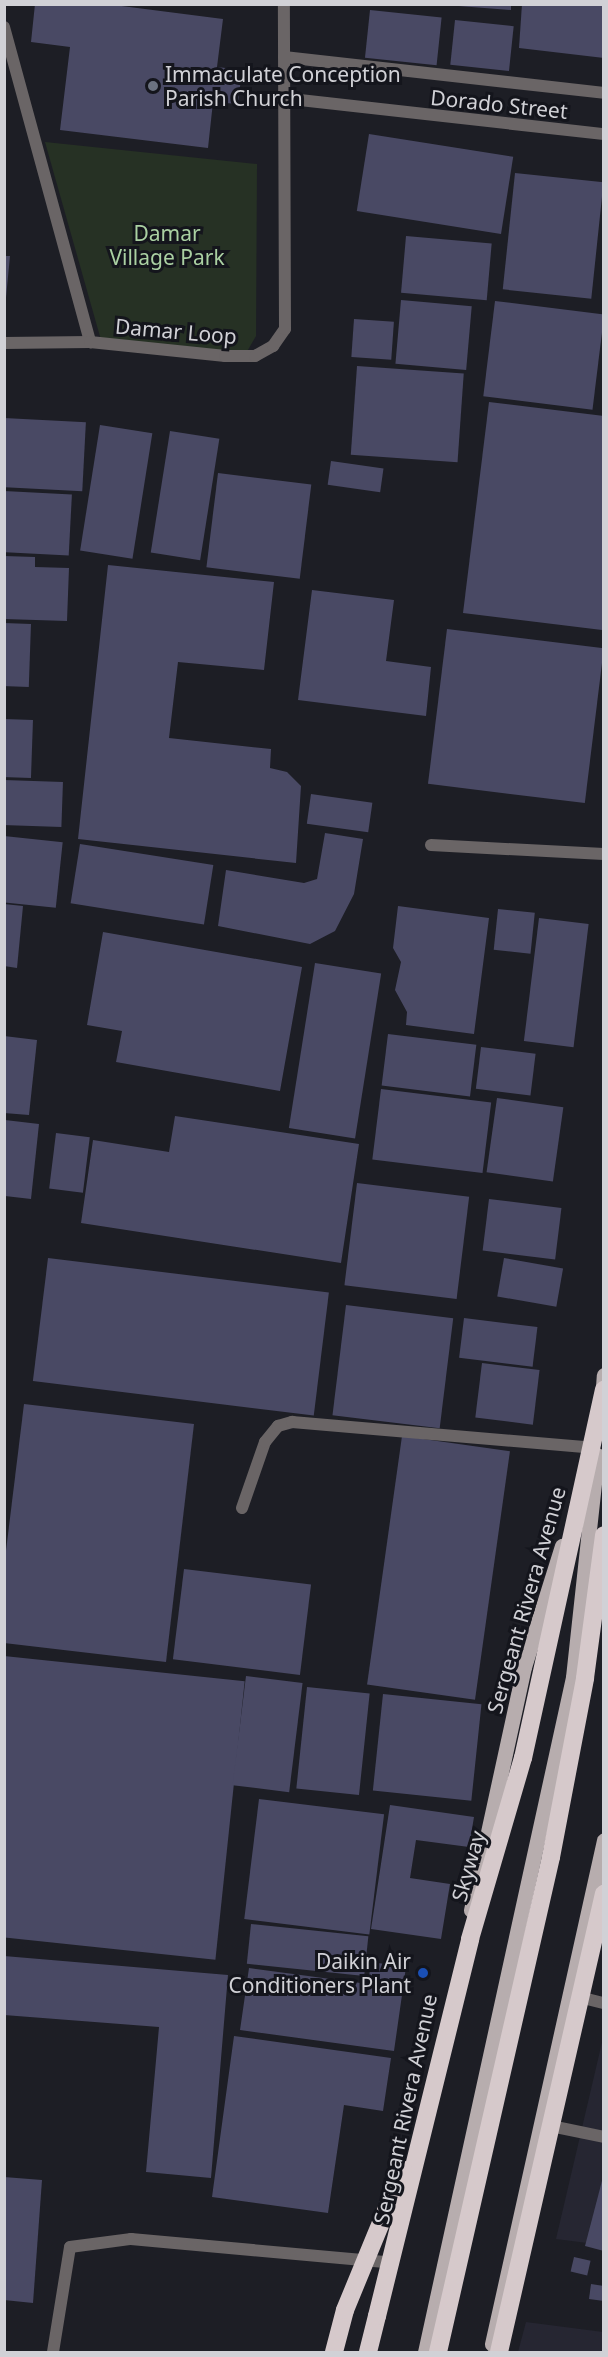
<!DOCTYPE html>
<style>
body{margin:0}
#map{position:relative;width:608px;height:2357px;overflow:hidden;background:#1d1e25;font-family:"Noto Sans",sans-serif}
div>[style]{position:absolute}
.built>*{inset:0;background:#262632}
.green>*{inset:0;background:#263124}
.building>*{inset:0;background:#494964;transform-origin:0 0}
.lane>*{height:12px;margin:-6px;padding:0 6px;transform-origin:6px;border-radius:6px;background:#6a6566}
.street>*{height:12px;margin:-6px;padding:0 6px;transform-origin:6px;border-radius:6px;background:#6a6566}
.primary>*{height:15px;margin:-7.5px;padding:0 7.5px;transform-origin:7.5px;border-radius:7.5px;background:#b7adae}
.highway>*{height:18px;margin:-9px;padding:0 9px;transform-origin:9px;border-radius:9px;background:#d6c9cb}
.highway-bridge>*{height:18px;margin:-9px;padding:0 9px;transform-origin:9px;border-radius:9px;background:#d6c9cb}
.dots>*{width:16px;height:16px;translate:-50% -50%;box-sizing:border-box;border:3px solid #14151c;border-radius:50%}
span{translate:-50% -50%;white-space:nowrap;text-align:center;line-height:1.15;-webkit-text-stroke:6px #14151c;paint-order:stroke}
.poi-label{font-size:21px;color:#d1d1d6}
.left{translate:0 -50%;text-align:left}
.right{translate:-100% -50%;text-align:right}
.street-label{font-size:21px;color:#d1d1d6}
.park-label{font-size:21px;color:#aad0a2}
.frame{position:absolute;inset:0;border:6px solid #d1d1d6;pointer-events:none}
</style>
<div id="map">
<div class="built">
<i style="clip-path:polygon(603px 2038px,603px 2245px,556px 2239px)"></i>
<i style="clip-path:polygon(526px 2322px,603px 2332px,603px 2352px,518px 2352px)"></i>
</div>
<div class="green">
<i style="clip-path:polygon(45px 142px,257px 164px,256px 336px,245px 355px,101px 340px)"></i>
</div>
<div class="building">
<i style="clip-path:polygon(35px 4px,106px 4px,223px 19px,217px 67px,242px 70px,238px 104px,213px 102px,208px 148px,60px 130px,70px 47px,31px 42px)"></i>
<i style="clip-path:polygon(433px 4px,511px 4px,511px 10px)"></i>
<i style="clip-path:polygon(522px 4px,604px 4px,604px 58px,519px 48px)"></i>
<i style="left:370px;top:10px;width:72px;height:48px;rotate:6deg"></i>
<i style="left:455px;top:20px;width:59px;height:45px;rotate:6deg"></i>
<i style="left:369px;top:134px;width:146px;height:78px;rotate:9deg"></i>
<i style="left:515px;top:173px;width:89px;height:117px;rotate:6deg"></i>
<i style="left:406px;top:236px;width:86px;height:57px;rotate:5deg"></i>
<i style="clip-path:polygon(4px 256px,10px 256px,5px 308px,4px 308px)"></i>
<i style="left:401px;top:300px;width:71px;height:64px;rotate:5deg"></i>
<i style="left:495px;top:301px;width:110px;height:96px;rotate:7deg"></i>
<i style="left:354px;top:319px;width:40px;height:38px;rotate:4deg"></i>
<i style="left:357px;top:366px;width:107px;height:89px;rotate:4deg"></i>
<i style="clip-path:polygon(489px 402px,604px 416px,602px 630px,463px 613px)"></i>
<i style="left:4px;top:418px;width:82px;height:69px;rotate:3deg"></i>
<i style="left:100px;top:425px;width:53px;height:127px;rotate:9deg"></i>
<i style="left:170px;top:431px;width:50px;height:123px;rotate:9deg"></i>
<i style="left:331px;top:461px;width:53px;height:24px;rotate:8deg"></i>
<i style="left:218px;top:473px;width:94px;height:95px;rotate:7deg"></i>
<i style="left:4px;top:491px;width:68px;height:61px;rotate:3deg"></i>
<i style="clip-path:polygon(4px 556px,35px 557px,35px 567px,69px 568px,67px 621px,4px 619px)"></i>
<i style="clip-path:polygon(108px 565px,274px 582px,264px 670px,178px 662px,169px 738px,271px 749px,270px 768px,287px 772px,301px 786px,296px 863px,78px 839px)"></i>
<i style="clip-path:polygon(312px 590px,394px 600px,386px 661px,431px 667px,426px 716px,298px 700px)"></i>
<i style="left:4px;top:623px;width:27px;height:63px;rotate:2deg"></i>
<i style="left:447px;top:629px;width:158px;height:156px;rotate:7deg"></i>
<i style="left:4px;top:719px;width:29px;height:58px;rotate:2deg"></i>
<i style="left:4px;top:780px;width:59px;height:45px;rotate:2deg"></i>
<i style="left:311px;top:794px;width:62px;height:30px;rotate:8deg"></i>
<i style="clip-path:polygon(325px 833px,363px 839px,354px 894px,335px 931px,310px 944px,218px 926px,226px 870px,304px 883px,317px 879px)"></i>
<i style="left:4px;top:836px;width:59px;height:66px;rotate:6deg"></i>
<i style="left:80px;top:844px;width:135px;height:60px;rotate:9deg"></i>
<i style="clip-path:polygon(4px 904px,23px 906px,17px 968px,4px 966px)"></i>
<i style="clip-path:polygon(398px 906px,489px 918px,474px 1034px,406px 1025px,407px 1012px,395px 990px,401px 962px,393px 948px)"></i>
<i style="left:498px;top:909px;width:37px;height:41px;rotate:6deg"></i>
<i style="left:539px;top:918px;width:50px;height:124px;rotate:7deg"></i>
<i style="clip-path:polygon(103px 932px,302px 967px,280px 1091px,116px 1062px,122px 1031px,87px 1025px)"></i>
<i style="left:315px;top:963px;width:67px;height:167px;rotate:9deg"></i>
<i style="left:388px;top:1034px;width:89px;height:52px;rotate:7deg"></i>
<i style="clip-path:polygon(4px 1036px,37px 1040px,29px 1115px,4px 1113px)"></i>
<i style="left:481px;top:1047px;width:55px;height:42px;rotate:7deg"></i>
<i style="left:381px;top:1089px;width:111px;height:71px;rotate:7deg"></i>
<i style="left:497px;top:1098px;width:67px;height:75px;rotate:8deg"></i>
<i style="clip-path:polygon(175px 1116px,359px 1144px,341px 1263px,81px 1223px,93px 1140px,169px 1152px)"></i>
<i style="clip-path:polygon(5px 1120px,39px 1124px,31px 1199px,5px 1196px)"></i>
<i style="left:56px;top:1133px;width:34px;height:56px;rotate:7deg"></i>
<i style="left:357px;top:1183px;width:113px;height:103px;rotate:7deg"></i>
<i style="left:489px;top:1199px;width:73px;height:52px;rotate:7deg"></i>
<i style="left:48px;top:1258px;width:283px;height:124px;rotate:7deg"></i>
<i style="left:504px;top:1258px;width:60px;height:39px;rotate:10deg"></i>
<i style="left:346px;top:1305px;width:108px;height:111px;rotate:7deg"></i>
<i style="left:464px;top:1318px;width:74px;height:40px;rotate:7deg"></i>
<i style="left:482px;top:1363px;width:58px;height:55px;rotate:7deg"></i>
<i style="clip-path:polygon(24px 1404px,194px 1424px,166px 1662px,4px 1643px,4px 1567px)"></i>
<i style="left:402px;top:1436px;width:109px;height:251px;rotate:8deg"></i>
<i style="left:184px;top:1569px;width:128px;height:91px;rotate:7deg"></i>
<i style="left:4px;top:1656px;width:242px;height:280px;rotate:6deg"></i>
<i style="left:246px;top:1676px;width:57px;height:110px;rotate:7deg"></i>
<i style="left:307px;top:1687px;width:63px;height:102px;rotate:6deg"></i>
<i style="left:383px;top:1694px;width:99px;height:97px;rotate:6deg"></i>
<i style="left:259px;top:1799px;width:126px;height:121px;rotate:7deg"></i>
<i style="clip-path:polygon(390px 1805px,474px 1817px,469px 1847px,416px 1840px,410px 1878px,450px 1884px,441px 1939px,371px 1929px)"></i>
<i style="left:251px;top:1924px;width:118px;height:40px;rotate:6deg"></i>
<i style="clip-path:polygon(4px 1956px,228px 1975px,211px 2178px,146px 2172px,159px 2027px,4px 2015px)"></i>
<i style="clip-path:polygon(371px 1962px,406px 1967px,394px 2051px,240px 2030px,249px 1968px,368px 1984px)"></i>
<i style="clip-path:polygon(234px 2036px,391px 2058px,383px 2111px,344px 2105px,328px 2213px,212px 2197px)"></i>
<i style="clip-path:polygon(4px 2177px,42px 2180px,33px 2303px,4px 2300px)"></i>
<i style="clip-path:polygon(603px 2177px,604px 2178px,604px 2251px,585px 2246px)"></i>
<i style="left:574px;top:2257px;width:17px;height:15px;rotate:13deg"></i>
<i style="clip-path:polygon(591px 2284px,604px 2286px,604px 2301px,589px 2299px)"></i>
</div>
<div class="lane">
<i style="left:242px;top:1508px;width:70px;rotate:-70.8deg"></i>
<i style="left:265px;top:1442px;width:21px;rotate:-51deg"></i>
<i style="left:278px;top:1426px;width:15px;rotate:-16deg"></i>
<i style="left:292px;top:1422px;width:302px;rotate:4.9deg"></i>
<i style="left:575px;top:1996px;width:30px;rotate:14deg"></i>
<i style="left:546px;top:2125px;width:59px;rotate:11.7deg"></i>
<i style="left:53px;top:2352px;width:106px;rotate:-80.8deg"></i>
<i style="left:70px;top:2247px;width:62px;rotate:-7.5deg"></i>
<i style="left:131px;top:2239px;width:263px;rotate:5.2deg"></i>
</div>
<div class="street">
<i style="left:4px;top:27px;width:327px;rotate:74.7deg"></i>
<i style="left:284px;top:57px;width:322px;rotate:6.4deg"></i>
<i style="left:282px;top:98px;width:324px;rotate:6.4deg"></i>
<i style="left:4px;top:343px;width:86px;rotate:-0.7deg"></i>
<i style="left:90px;top:342px;width:136px;rotate:5.9deg"></i>
<i style="left:225px;top:356px;width:30px"></i>
<i style="left:255px;top:356px;width:21px;rotate:-29deg"></i>
<i style="left:273px;top:346px;width:21px;rotate:-55deg"></i>
<i style="left:285px;top:329px;width:325px;rotate:-90.2deg"></i>
<i style="left:431px;top:845px;width:173px;rotate:3deg"></i>
</div>
<div class="primary">
<i style="left:602px;top:1401px;width:26px;rotate:-86deg"></i>
<i style="left:471px;top:1910px;width:249px;rotate:-77.7deg"></i>
<i style="left:524px;top:1667px;width:127px;rotate:-72.6deg"></i>
<i style="left:492px;top:2344px;width:516px;rotate:-77.47deg"></i>
<i style="left:425px;top:2352px;width:691px;rotate:-77.63deg"></i>
<i style="left:573px;top:1677px;width:223px;rotate:-83.8deg"></i>
</div>
<div class="highway">
<i style="left:368px;top:2352px;width:37px;rotate:-76deg"></i>
<i style="left:438px;top:2352px;width:508px;rotate:-77.14deg"></i>
<i style="left:551px;top:1857px;width:182px;rotate:-79.2deg"></i>
<i style="left:585px;top:1678px;width:144px;rotate:-82.4deg"></i>
</div>
<div class="highway-bridge">
<i style="left:377px;top:2316px;width:388px;rotate:-76.1deg"></i>
<i style="left:470px;top:1939px;width:189px;rotate:-73.7deg"></i>
<i style="left:523px;top:1758px;width:377px;rotate:-77.6deg"></i>
<i style="left:334px;top:2352px;width:43px;rotate:-75.3deg"></i>
<i style="left:345px;top:2310px;width:152px;rotate:-67.6deg"></i>
<i style="left:499px;top:2352px;width:470px;rotate:-77.1deg"></i>
</div>
<div class="dots">
<i style="left:153px;top:86px;background:#6b7280"></i>
<i style="left:423px;top:1973px;background:#1a4fb4"></i>
</div>
<div class="poi-label">
<span class="left" style="left:165px;top:86px">Immaculate Conception<br>Parish Church</span>
<span class="right" style="left:411px;top:1973px">Daikin Air<br>Conditioners Plant</span>
</div>
<div class="street-label">
<span style="left:499px;top:104px;rotate:6deg">Dorado Street</span>
<span style="left:176px;top:331px;rotate:5deg">Damar Loop</span>
<span style="left:526px;top:1600px;rotate:-74deg">Sergeant Rivera Avenue</span>
<span style="left:468px;top:1866px;rotate:-74deg">Skyway</span>
<span style="left:405px;top:2109px;rotate:-78deg">Sergeant Rivera Avenue</span>
</div>
<div class="park-label">
<span style="left:167px;top:245px">Damar<br>Village Park</span>
</div>
<div class="frame"></div>
</div>
